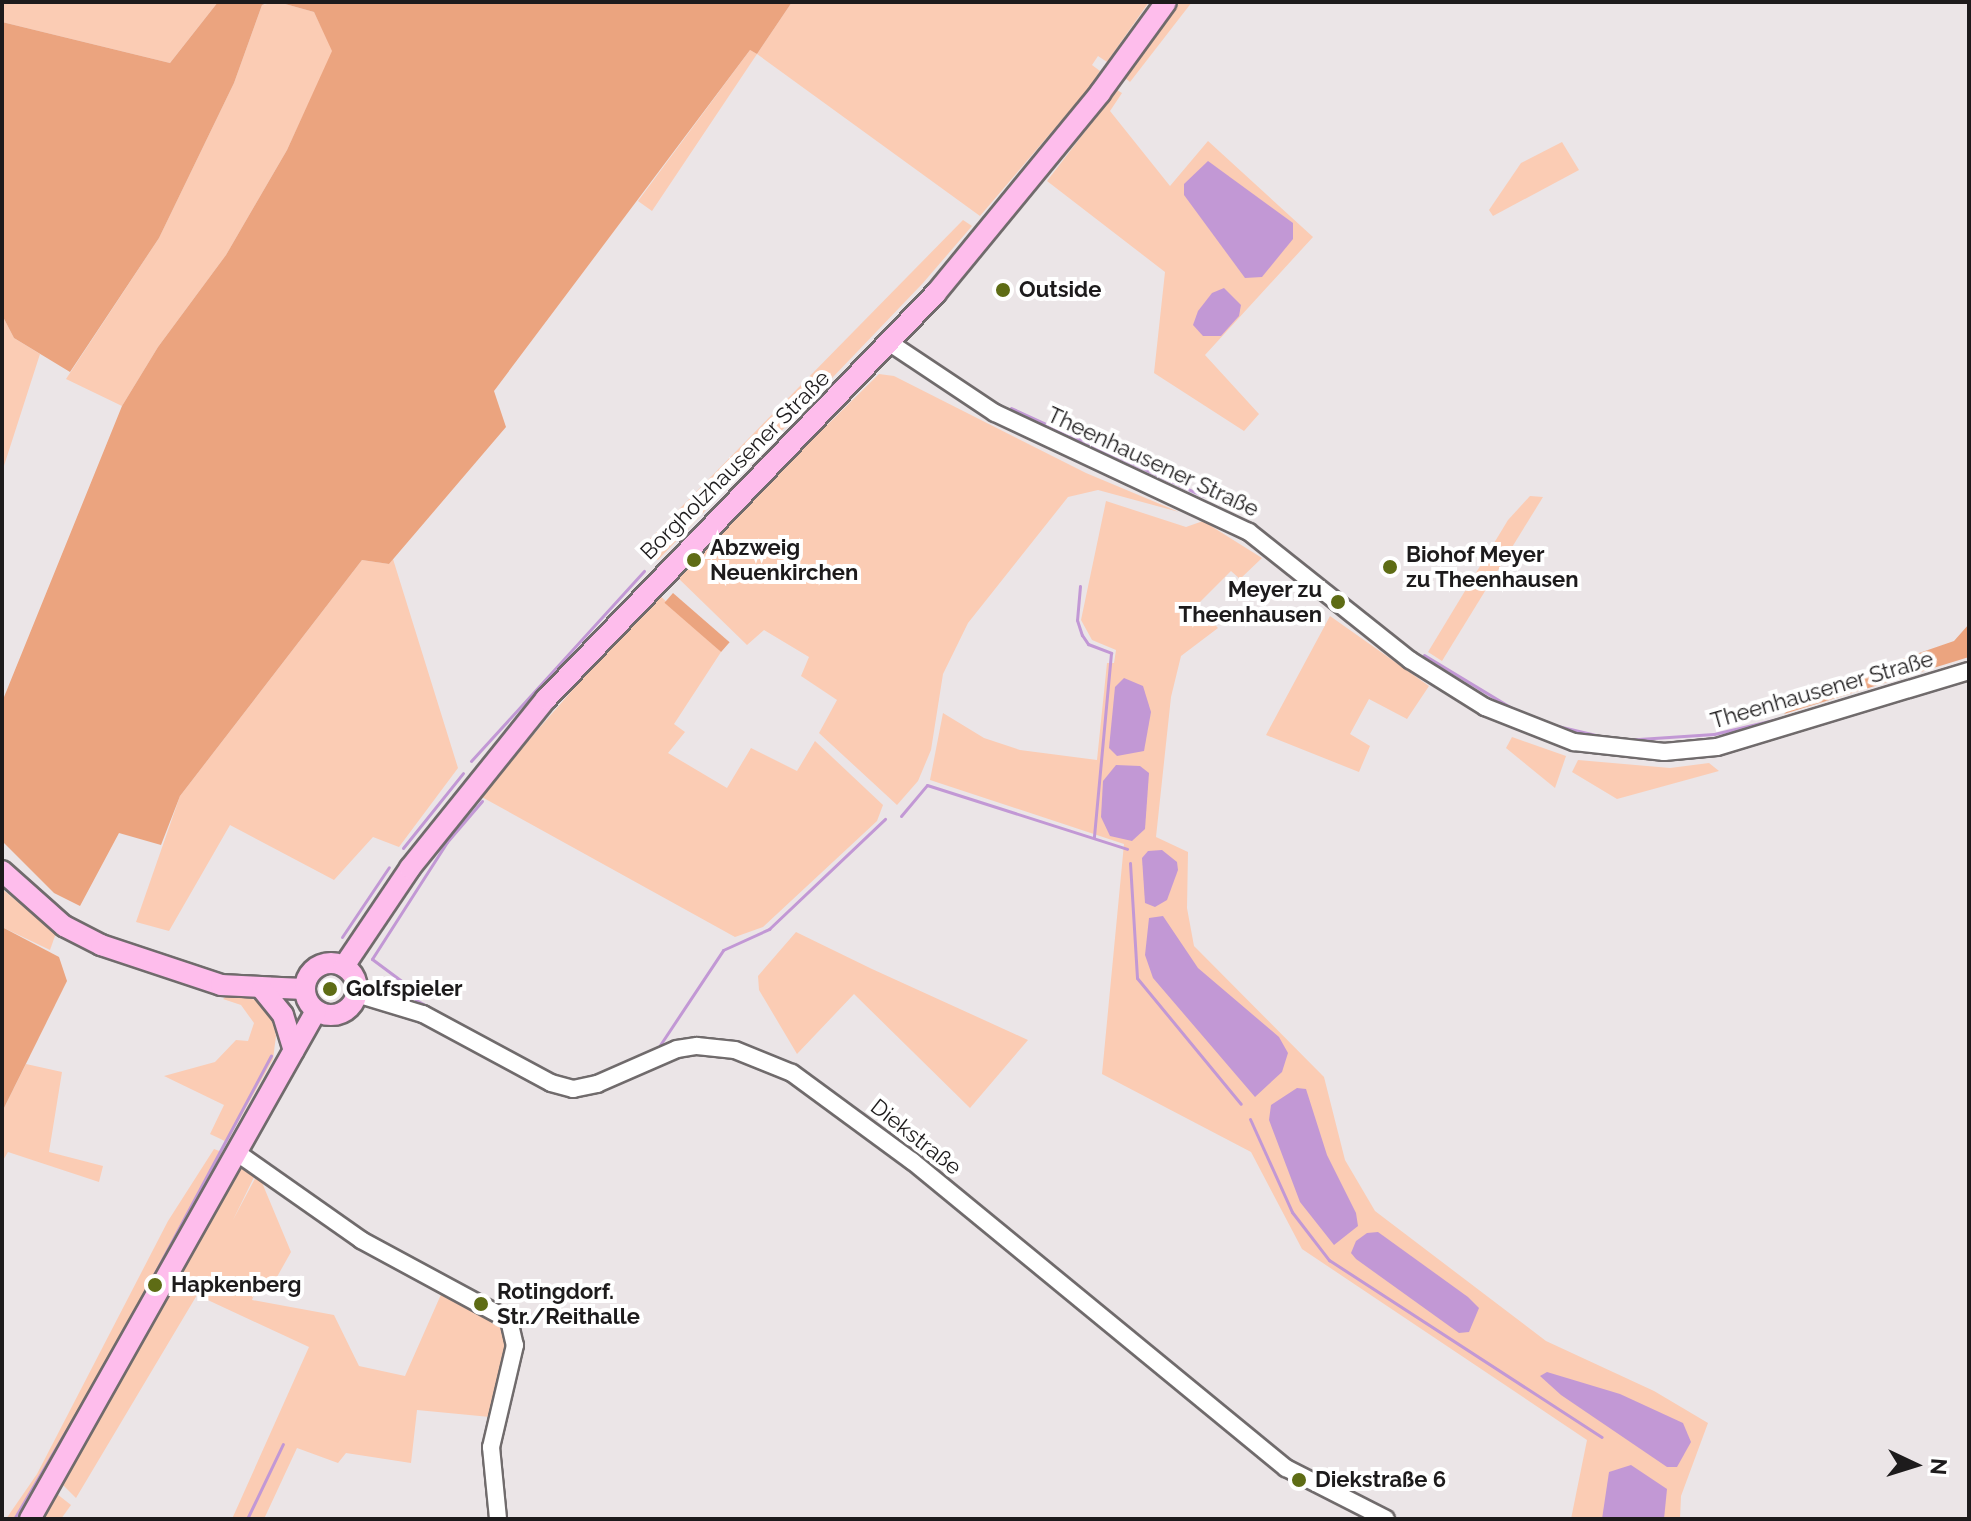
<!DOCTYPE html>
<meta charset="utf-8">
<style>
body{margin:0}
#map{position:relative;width:1971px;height:1521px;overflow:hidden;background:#ebe5e7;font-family:Raleway,sans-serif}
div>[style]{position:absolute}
.green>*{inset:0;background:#fbccb4}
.forest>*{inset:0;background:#eba47f;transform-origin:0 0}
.water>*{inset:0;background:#c298d5}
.stream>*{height:3px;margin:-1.5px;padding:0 1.5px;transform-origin:1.5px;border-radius:1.5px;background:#c298d5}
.roads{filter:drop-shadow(2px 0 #706b6c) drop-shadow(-2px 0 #706b6c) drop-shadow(0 2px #706b6c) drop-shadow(0 -2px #706b6c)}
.minor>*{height:16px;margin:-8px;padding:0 8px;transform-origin:8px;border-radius:8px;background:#fff}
.major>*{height:20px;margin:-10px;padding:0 10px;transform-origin:10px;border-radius:10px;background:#febdec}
.major>.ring{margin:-10px;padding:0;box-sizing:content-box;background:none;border:20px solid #febdec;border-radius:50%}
.dots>*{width:22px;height:22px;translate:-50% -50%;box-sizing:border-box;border:4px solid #fff;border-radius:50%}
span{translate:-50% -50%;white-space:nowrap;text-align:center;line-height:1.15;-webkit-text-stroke:8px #fff;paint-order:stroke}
.poi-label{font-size:22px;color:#1d1b1c;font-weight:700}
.left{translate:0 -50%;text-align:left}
.right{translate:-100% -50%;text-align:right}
.street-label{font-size:22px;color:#1d1b1c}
.frame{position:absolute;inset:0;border:4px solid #1d1b1c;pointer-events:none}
.north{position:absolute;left:1875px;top:1425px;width:80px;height:80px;-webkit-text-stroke:6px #fff;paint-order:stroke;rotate:94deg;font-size:22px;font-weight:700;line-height:32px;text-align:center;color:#1d1b1c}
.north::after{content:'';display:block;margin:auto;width:28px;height:36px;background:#1d1b1c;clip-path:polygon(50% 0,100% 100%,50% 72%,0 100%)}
</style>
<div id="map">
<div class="green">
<i style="clip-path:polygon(2px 2px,218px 2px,170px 63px,2px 22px)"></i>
<i style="clip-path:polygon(278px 2px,314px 12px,333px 51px,287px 150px,226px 255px,158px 347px,122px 406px,66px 379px,159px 238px,234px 83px,262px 5px)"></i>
<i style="clip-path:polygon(792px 2px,1149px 2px,1107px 62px,1098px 56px,1092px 65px,1100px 71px,1089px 88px,980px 216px,757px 54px,652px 211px,638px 201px,750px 50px,757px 54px)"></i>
<i style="clip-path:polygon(1180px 2px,1192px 2px,1130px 82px,1125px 78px)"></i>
<i style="clip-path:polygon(1117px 90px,1122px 93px,1110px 111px,1170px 186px,1208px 141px,1313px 237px,1205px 355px,1259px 414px,1244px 431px,1154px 373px,1165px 272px,1047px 181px)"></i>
<i style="clip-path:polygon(1562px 142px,1579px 170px,1493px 216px,1489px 210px,1521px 163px)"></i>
<i style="clip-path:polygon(963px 220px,972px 226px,923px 283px,658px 560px,642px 547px)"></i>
<i style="clip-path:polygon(2px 315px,14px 338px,40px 354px,2px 472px)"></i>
<i style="clip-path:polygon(879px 374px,894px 376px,1086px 473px,1179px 512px,1098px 490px,1068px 497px,968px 623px,943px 674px,931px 750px,918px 781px,897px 805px,819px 733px,837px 700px,801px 676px,809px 657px,764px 630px,747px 645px,675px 575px)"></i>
<i style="clip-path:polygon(1530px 496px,1543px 497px,1442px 661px,1428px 652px,1508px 520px)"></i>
<i style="clip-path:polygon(1106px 501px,1186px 527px,1203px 521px,1262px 558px,1240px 579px,1231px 571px,1197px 605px,1218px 628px,1181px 656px,1171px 697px,1156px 837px,1188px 852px,1187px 908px,1194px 946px,1324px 1077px,1345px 1160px,1375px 1211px,1546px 1341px,1654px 1391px,1708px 1423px,1681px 1496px,1680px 1519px,1571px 1519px,1587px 1440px,1302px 1249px,1251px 1152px,1102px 1074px,1124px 844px,930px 780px,943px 713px,984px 738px,1020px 750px,1097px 760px,1107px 663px,1114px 663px,1116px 650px,1092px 640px,1081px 620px)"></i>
<i style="clip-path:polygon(393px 559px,458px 768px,399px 847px,373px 837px,334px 880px,230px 825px,169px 931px,136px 922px,180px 796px,362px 560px,389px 564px)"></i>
<i style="clip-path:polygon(657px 593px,721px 652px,674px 724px,685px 732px,668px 753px,727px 788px,751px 748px,797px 771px,815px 741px,883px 805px,877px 821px,763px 927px,735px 937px,480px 796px)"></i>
<i style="clip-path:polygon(1330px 616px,1429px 686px,1407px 719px,1369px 699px,1350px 734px,1370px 746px,1359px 772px,1266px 735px)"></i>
<i style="clip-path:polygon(1512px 737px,1566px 756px,1555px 788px,1506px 748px)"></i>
<i style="clip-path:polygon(1578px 760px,1670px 768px,1709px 763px,1719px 771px,1617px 799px,1572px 772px)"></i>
<i style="clip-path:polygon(2px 889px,56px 933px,50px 950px,2px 927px)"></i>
<i style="clip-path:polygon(796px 932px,872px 969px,1028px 1040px,970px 1108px,854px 994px,797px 1054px,759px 990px,758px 976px)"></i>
<i style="clip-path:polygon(229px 994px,260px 1001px,276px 1014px,272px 1018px,276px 1036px,273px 1059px,227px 1142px,210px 1134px,224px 1105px,164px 1076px,215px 1062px,236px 1040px,248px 1041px,254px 1023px,241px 1005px,223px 999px)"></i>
<i style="clip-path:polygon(26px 1064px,62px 1072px,49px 1152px,103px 1166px,99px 1182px,8px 1152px,2px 1162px,2px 1112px)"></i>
<i style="clip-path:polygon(214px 1149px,222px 1152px,45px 1477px,17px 1519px,6px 1519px,37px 1474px,168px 1221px)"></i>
<i style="clip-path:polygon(242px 1166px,256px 1173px,233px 1220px,258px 1173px,291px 1252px,273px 1284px,257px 1287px,252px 1300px,334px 1315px,359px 1366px,405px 1376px,443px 1290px,508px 1328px,506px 1366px,490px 1417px,417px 1410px,411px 1463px,346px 1453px,338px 1463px,297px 1448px,264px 1519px,232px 1519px,309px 1347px,197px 1295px,76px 1498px,62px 1484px)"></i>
<i style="clip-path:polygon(57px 1494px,71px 1505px,61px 1519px,40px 1519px)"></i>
</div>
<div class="forest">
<i style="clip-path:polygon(218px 2px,270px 2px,262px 5px,234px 83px,159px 238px,70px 372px,14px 338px,2px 315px,2px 22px,170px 63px)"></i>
<i style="clip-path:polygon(278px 2px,792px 2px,757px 54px,750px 50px,494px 391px,506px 427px,389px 564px,362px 560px,180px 796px,161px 845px,119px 833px,80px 906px,54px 893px,2px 841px,2px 702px,122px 406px,158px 347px,226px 255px,287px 150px,332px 51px,314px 12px)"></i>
<i style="left:673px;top:593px;width:75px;height:13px;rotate:41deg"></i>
<i style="clip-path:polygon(1969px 624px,1969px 657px,1784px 714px,1806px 692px,1954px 641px)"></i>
<i style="clip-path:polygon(2px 927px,59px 957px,67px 981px,2px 1112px)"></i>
</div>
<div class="water">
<i style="clip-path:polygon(1208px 161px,1293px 223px,1293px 239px,1262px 277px,1245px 278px,1184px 195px,1184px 184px)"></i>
<i style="clip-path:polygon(1224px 288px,1241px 305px,1239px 316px,1221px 336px,1203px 336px,1193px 325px,1198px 311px,1212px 293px)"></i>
<i style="clip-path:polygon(1124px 678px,1143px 686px,1151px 712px,1144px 751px,1117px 756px,1109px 748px,1115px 687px)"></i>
<i style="clip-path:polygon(1116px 765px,1140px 766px,1149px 773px,1145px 829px,1132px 841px,1110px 836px,1101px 817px,1103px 781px)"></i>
<i style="clip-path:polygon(1162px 850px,1177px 862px,1178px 870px,1167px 900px,1155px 907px,1145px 903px,1142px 858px,1148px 851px)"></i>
<i style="clip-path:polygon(1163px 916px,1198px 968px,1279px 1037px,1288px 1053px,1282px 1072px,1255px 1097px,1153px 978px,1145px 955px,1149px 918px)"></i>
<i style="clip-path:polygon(1297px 1088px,1306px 1089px,1327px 1155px,1356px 1213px,1358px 1226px,1334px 1245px,1300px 1202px,1269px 1120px,1271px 1105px)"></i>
<i style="clip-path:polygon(1367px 1233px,1378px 1232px,1468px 1297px,1479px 1308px,1469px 1332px,1459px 1333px,1356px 1259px,1351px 1253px,1356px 1241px)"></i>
<i style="clip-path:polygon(1547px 1372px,1620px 1394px,1683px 1423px,1691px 1442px,1677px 1467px,1667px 1467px,1561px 1395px,1540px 1376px)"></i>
<i style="clip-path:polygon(1631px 1465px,1667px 1489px,1664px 1519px,1602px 1519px,1609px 1472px)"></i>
</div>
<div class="stream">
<i style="left:1011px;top:408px;width:211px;rotate:24.6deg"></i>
<i style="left:1080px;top:586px;width:34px;rotate:95deg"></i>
<i style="left:1077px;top:620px;width:16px;rotate:72deg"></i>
<i style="left:1082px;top:635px;width:11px;rotate:56deg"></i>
<i style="left:1088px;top:644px;width:25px;rotate:21deg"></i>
<i style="left:1111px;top:653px;width:185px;rotate:95.3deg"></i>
<i style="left:1424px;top:655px;width:104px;rotate:31.2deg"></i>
<i style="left:1549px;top:724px;width:61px;rotate:13.3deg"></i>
<i style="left:1624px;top:740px;width:90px;rotate:-3.8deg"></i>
<i style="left:1714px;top:734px;width:74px;rotate:-13.3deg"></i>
<i style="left:471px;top:761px;width:257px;rotate:-47.7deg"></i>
<i style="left:482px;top:801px;width:54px;rotate:130.5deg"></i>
<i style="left:447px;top:842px;width:139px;rotate:122.7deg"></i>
<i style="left:372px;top:959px;width:54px;rotate:36.7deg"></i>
<i style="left:415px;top:991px;width:9px;rotate:84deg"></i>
<i style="left:416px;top:1000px;width:120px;rotate:28.9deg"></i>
<i style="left:901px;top:816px;width:40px;rotate:-50deg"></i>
<i style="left:927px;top:785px;width:210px;rotate:17.7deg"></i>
<i style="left:403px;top:848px;width:96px;rotate:-51.3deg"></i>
<i style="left:1130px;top:863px;width:115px;rotate:86.5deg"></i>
<i style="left:1137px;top:978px;width:163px;rotate:50.5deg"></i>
<i style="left:342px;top:937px;width:84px;rotate:-56.1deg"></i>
<i style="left:660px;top:1045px;width:114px;rotate:-56.4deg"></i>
<i style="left:723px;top:950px;width:51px;rotate:-24.5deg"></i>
<i style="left:769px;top:929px;width:160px;rotate:-43.5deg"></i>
<i style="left:1250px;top:1119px;width:102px;rotate:65.7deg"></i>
<i style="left:1292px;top:1212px;width:61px;rotate:52.4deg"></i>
<i style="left:1329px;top:1260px;width:325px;rotate:33deg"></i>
<i style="left:14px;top:1519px;width:203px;rotate:-59.5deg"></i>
<i style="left:117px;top:1344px;width:327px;rotate:-61.9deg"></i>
<i style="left:247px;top:1519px;width:83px;rotate:-64.4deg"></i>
</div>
<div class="roads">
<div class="minor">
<i style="left:890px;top:343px;width:126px;rotate:33.7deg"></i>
<i style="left:995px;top:413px;width:280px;rotate:25.1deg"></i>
<i style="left:1249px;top:532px;width:206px;rotate:38.5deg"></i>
<i style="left:1410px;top:660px;width:89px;rotate:32.1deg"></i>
<i style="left:1485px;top:707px;width:96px;rotate:21.5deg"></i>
<i style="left:1574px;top:742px;width:91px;rotate:6.3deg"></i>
<i style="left:1664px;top:752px;width:53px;rotate:-5.4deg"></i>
<i style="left:1717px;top:747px;width:263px;rotate:-16.8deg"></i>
<i style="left:357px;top:994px;width:69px;rotate:16.9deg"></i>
<i style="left:423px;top:1014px;width:145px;rotate:28.3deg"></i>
<i style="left:551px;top:1083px;width:23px;rotate:15deg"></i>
<i style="left:573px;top:1089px;width:25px;rotate:-12deg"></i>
<i style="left:597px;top:1084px;width:87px;rotate:-23.6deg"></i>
<i style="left:677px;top:1049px;width:20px;rotate:-9deg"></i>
<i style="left:697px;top:1046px;width:38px;rotate:6deg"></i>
<i style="left:735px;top:1050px;width:61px;rotate:22deg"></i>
<i style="left:792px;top:1073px;width:149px;rotate:36.3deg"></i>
<i style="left:912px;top:1161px;width:484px;rotate:39.4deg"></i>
<i style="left:1286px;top:1468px;width:112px;rotate:27deg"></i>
<i style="left:236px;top:1152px;width:153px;rotate:35.1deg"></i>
<i style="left:361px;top:1240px;width:168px;rotate:28.4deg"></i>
<i style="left:509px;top:1320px;width:26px;rotate:77deg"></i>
<i style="left:515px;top:1345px;width:105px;rotate:103.2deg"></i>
<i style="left:491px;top:1447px;width:72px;rotate:84.4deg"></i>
</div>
<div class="major">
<i style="left:2px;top:871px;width:83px;rotate:41.6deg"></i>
<i style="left:64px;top:926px;width:42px;rotate:27.2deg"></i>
<i style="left:101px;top:945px;width:126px;rotate:18.4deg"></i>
<i style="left:221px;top:985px;width:83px;rotate:2.8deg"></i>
<i class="ring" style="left:305px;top:963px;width:32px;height:32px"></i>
<i style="left:344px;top:966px;width:118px;rotate:-56deg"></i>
<i style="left:410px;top:868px;width:217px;rotate:-51.2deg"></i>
<i style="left:546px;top:699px;width:563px;rotate:-46.15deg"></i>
<i style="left:936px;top:293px;width:259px;rotate:-50.6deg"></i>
<i style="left:1100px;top:93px;width:112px;rotate:-54deg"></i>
<i style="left:262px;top:989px;width:33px;rotate:51deg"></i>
<i style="left:283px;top:1015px;width:37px;rotate:73deg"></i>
<i style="left:30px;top:1519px;width:583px;rotate:-60.62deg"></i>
</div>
</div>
<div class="dots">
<i style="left:1003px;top:290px;background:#5e6c15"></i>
<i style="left:694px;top:560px;background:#5e6c15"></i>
<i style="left:1390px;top:567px;background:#5e6c15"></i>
<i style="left:1338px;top:602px;background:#5e6c15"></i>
<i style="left:330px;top:989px;background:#5e6c15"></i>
<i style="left:155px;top:1285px;background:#5e6c15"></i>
<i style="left:481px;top:1304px;background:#5e6c15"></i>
<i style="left:1299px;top:1480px;background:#5e6c15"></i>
</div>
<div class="poi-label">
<span class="left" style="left:1019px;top:290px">Outside</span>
<span class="left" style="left:710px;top:560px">Abzweig<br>Neuenkirchen</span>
<span class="left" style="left:1406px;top:567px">Biohof Meyer<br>zu Theenhausen</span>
<span class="right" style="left:1322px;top:602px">Meyer zu<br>Theenhausen</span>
<span class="left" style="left:346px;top:989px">Golfspieler</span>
<span class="left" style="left:171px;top:1285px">Hapkenberg</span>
<span class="left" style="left:497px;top:1304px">Rotingdorf.<br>Str./Reithalle</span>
<span class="left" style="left:1315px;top:1480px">Diekstraße 6</span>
</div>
<div class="street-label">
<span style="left:1153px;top:462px;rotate:25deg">Theenhausener Straße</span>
<span style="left:735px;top:465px;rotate:-45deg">Borgholzhausener Straße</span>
<span style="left:1822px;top:690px;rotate:-16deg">Theenhausener Straße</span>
<span style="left:916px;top:1137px;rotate:38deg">Diekstraße</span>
</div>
<div class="frame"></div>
<div class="north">N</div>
</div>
